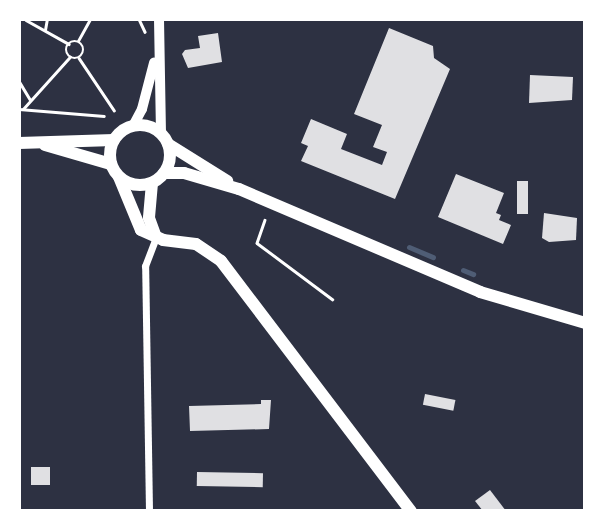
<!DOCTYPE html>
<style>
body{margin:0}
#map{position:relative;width:604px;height:530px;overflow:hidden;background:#2d3142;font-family:Barlow,sans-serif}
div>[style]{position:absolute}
.stream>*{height:5px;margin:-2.5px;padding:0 2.5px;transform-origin:2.5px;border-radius:2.5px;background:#4f5d75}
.building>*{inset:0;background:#e0e0e3;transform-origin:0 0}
.path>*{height:2.5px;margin:-1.25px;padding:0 1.25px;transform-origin:1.25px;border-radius:1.25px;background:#fff}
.path>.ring{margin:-1.25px;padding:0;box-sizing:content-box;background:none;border:2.5px solid #fff;border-radius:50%}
.minor>*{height:7px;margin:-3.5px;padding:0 3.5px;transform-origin:3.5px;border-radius:3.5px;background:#fff}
.tertiary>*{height:10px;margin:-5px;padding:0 5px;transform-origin:5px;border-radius:5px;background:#fff}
.secondary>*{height:12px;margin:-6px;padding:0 6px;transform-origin:6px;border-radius:6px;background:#fff}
.secondary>.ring{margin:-6px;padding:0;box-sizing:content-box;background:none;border:12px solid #fff;border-radius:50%}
span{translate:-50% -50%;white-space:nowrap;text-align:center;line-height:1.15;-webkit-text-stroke:5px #fff;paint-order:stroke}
.frame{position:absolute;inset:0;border:21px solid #fff;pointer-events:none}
</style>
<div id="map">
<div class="stream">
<i style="left:409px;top:247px;width:26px;rotate:23deg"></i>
<i style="left:463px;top:270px;width:11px;rotate:22deg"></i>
</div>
<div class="building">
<i style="clip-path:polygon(389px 28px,433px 46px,434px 58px,450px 69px,395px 199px,301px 161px,308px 146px,301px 143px,311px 119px,347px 134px,341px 149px,382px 165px,387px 152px,373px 147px,382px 125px,354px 114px)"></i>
<i style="clip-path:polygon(218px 33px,222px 62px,188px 68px,182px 54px,185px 50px,200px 48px,198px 36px)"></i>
<i style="clip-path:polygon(530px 75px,573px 77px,572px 100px,529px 103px)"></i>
<i style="clip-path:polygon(456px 174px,504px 193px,496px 213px,501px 215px,499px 220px,511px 225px,503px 244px,438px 217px)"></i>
<i style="left:517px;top:181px;width:11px;height:33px"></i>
<i style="clip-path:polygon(544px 213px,577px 218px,576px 240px,549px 242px,542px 238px)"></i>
<i style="left:425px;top:394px;width:31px;height:11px;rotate:11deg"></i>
<i style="clip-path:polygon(261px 400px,271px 400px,269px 429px,190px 431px,189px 406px,261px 404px)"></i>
<i style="left:31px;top:467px;width:19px;height:18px"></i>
<i style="left:197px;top:472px;width:66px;height:14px;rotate:1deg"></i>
<i style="clip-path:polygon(490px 490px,506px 511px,483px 511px,475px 501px)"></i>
</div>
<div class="path">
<i style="left:139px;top:19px;width:14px;rotate:65deg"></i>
<i style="left:26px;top:20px;width:49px;rotate:29.2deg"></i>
<i style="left:45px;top:30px;width:11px;rotate:-80deg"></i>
<i style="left:78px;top:41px;width:25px;rotate:-61deg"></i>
<i class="ring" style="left:66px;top:41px;width:15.5px;height:15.5px"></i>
<i style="left:79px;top:58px;width:63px;rotate:56.1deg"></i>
<i style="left:19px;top:81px;width:21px;rotate:59deg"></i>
<i style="left:19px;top:109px;width:85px;rotate:4.7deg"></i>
<i style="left:23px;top:109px;width:70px;rotate:-47.9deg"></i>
<i style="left:265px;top:220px;width:24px;rotate:109deg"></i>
<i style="left:257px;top:243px;width:94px;rotate:36.7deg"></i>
</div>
<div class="minor">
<i style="left:149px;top:511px;width:245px;rotate:-90.9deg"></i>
<i style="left:145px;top:266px;width:31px;rotate:-69deg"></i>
</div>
<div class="tertiary">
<i style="left:159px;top:19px;width:114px;rotate:89deg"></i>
<i style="left:133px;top:126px;width:19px;rotate:-62deg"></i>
<i style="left:142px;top:109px;width:48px;rotate:-75.4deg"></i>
</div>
<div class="secondary">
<i class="ring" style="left:110px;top:125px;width:48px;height:48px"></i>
<i style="left:19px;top:143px;width:95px;rotate:-1.8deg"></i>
<i style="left:168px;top:144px;width:70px;rotate:32.1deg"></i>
<i style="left:45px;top:145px;width:69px;rotate:16.1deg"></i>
<i style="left:164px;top:173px;width:20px"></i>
<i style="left:184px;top:173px;width:57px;rotate:16.2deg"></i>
<i style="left:239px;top:189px;width:262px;rotate:23.1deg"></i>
<i style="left:480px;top:292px;width:109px;rotate:16.4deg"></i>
<i style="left:119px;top:177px;width:57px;rotate:67.5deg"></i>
<i style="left:141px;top:230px;width:24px;rotate:24deg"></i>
<i style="left:163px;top:240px;width:33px;rotate:7deg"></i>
<i style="left:196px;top:244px;width:30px;rotate:34deg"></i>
<i style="left:221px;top:261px;width:314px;rotate:52.8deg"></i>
<i style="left:152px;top:183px;width:35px;rotate:95deg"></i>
<i style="left:149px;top:218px;width:20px;rotate:70deg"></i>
</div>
<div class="frame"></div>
</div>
